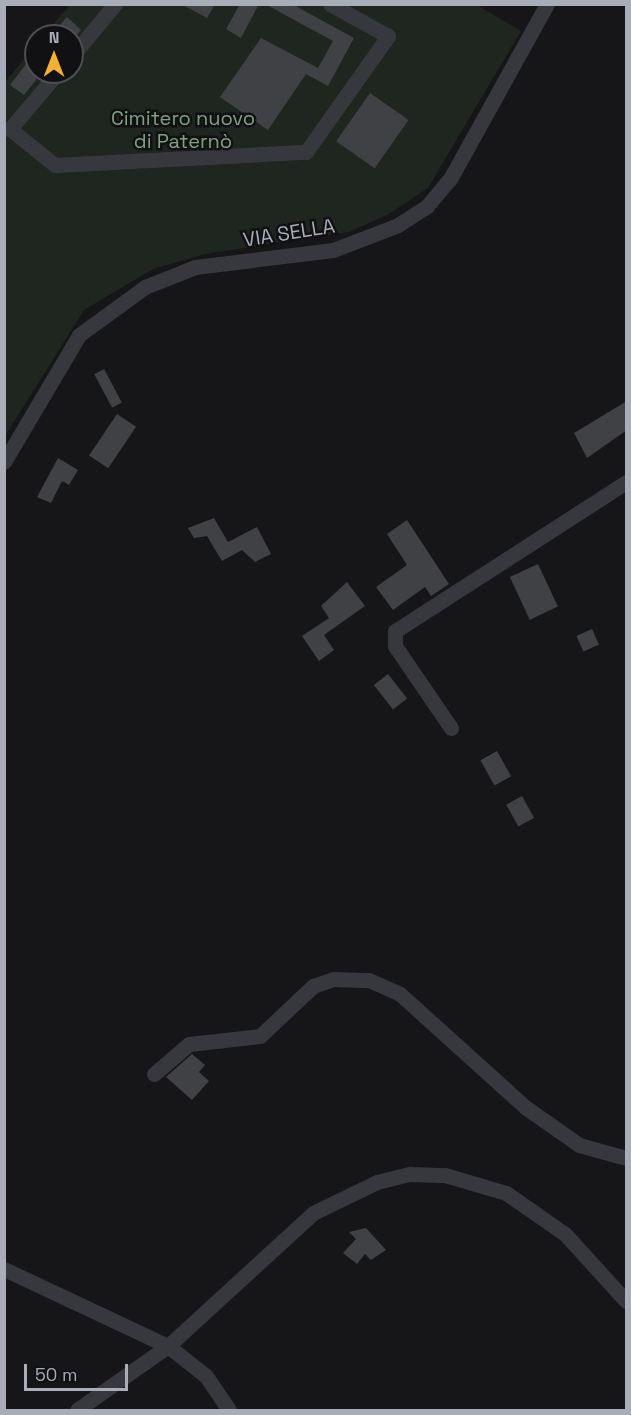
<!DOCTYPE html>
<meta charset="utf-8">
<style>
body{margin:0}
#map{position:relative;width:631px;height:1415px;overflow:hidden;background:#161618;font-family:"Space Grotesk",sans-serif}
div>[style]{position:absolute}
.green>*{inset:0;background:#1e261f}
.building>*{inset:0;background:#404145;transform-origin:0 0}
.minor>*{height:15px;margin:-7.5px;padding:0 7.5px;transform-origin:7.5px;border-radius:7.5px;background:#37383d}
span{translate:-50% -50%;white-space:nowrap;text-align:center;line-height:1.15;-webkit-text-stroke:5px #111113;paint-order:stroke}
.park-label{font-size:20px;color:#7fa381}
.street-label{font-size:20px;color:#a8adb8}
.frame{position:absolute;inset:0;border:6px solid #a8adb8;pointer-events:none}
.north{position:absolute;left:24px;top:24px;width:60px;height:60px;box-sizing:border-box;background:#111113;border:2px solid #4d4f55;border-radius:50%;rotate:0deg;font-size:16px;font-weight:700;line-height:24px;text-align:center;color:#a8adb8}
.north::after{content:'';display:block;margin:auto;width:21px;height:27px;background:#f2b134;clip-path:polygon(50% 0,100% 100%,50% 72%,0 100%)}
.scale{position:absolute;left:24px;top:1364px;width:104px;height:27px;box-sizing:border-box;border:3px solid #a8adb8;border-top:0;padding-left:8px;font-size:18px;line-height:21px;white-space:nowrap;color:#a8adb8;-webkit-text-stroke:4px #111113;paint-order:stroke}
</style>
<div id="map">
<div class="green">
<i style="clip-path:polygon(70px 5px,477px 5px,521px 31px,428px 188px,389px 214px,349px 232px,205px 254px,153px 269px,84px 310px,5px 436px,5px 82px,36px 45px,36px 72px,72px 72px,72px 36px,43px 36px)"></i>
</div>
<div class="building">
<i style="clip-path:polygon(181px 4px,215px 4px,207px 18px)"></i>
<i style="clip-path:polygon(240px 4px,259px 4px,241px 38px,226px 29px)"></i>
<i style="clip-path:polygon(265px 4px,292px 4px,354px 38px,328px 86px,306px 74px,268px 130px,220px 97px,261px 38px,318px 68px,333px 41px)"></i>
<i style="clip-path:polygon(67px 17px,81px 30px,76px 36px,50px 36px)"></i>
<i style="clip-path:polygon(36px 51px,36px 80px,24px 95px,10px 85px)"></i>
<i style="left:370px;top:93px;width:47px;height:59px;rotate:35deg"></i>
<i style="left:104px;top:369px;width:38px;height:11px;rotate:62deg"></i>
<i style="clip-path:polygon(627px 401px,627px 430px,587px 458px,574px 433px)"></i>
<i style="left:117px;top:414px;width:23px;height:50px;rotate:34deg"></i>
<i style="clip-path:polygon(58px 458px,78px 470px,69px 485px,62px 481px,51px 503px,37px 497px)"></i>
<i style="clip-path:polygon(214px 518px,228px 542px,257px 527px,271px 554px,255px 562px,242px 550px,222px 561px,207px 536px,194px 538px,188px 528px)"></i>
<i style="clip-path:polygon(407px 520px,449px 584px,431px 596px,425px 587px,393px 610px,376px 587px,407px 565px,387px 534px)"></i>
<i style="left:538px;top:564px;width:47px;height:31px;rotate:65deg"></i>
<i style="clip-path:polygon(347px 582px,365px 606px,324px 635px,334px 650px,319px 661px,302px 636px,329px 618px,321px 606px)"></i>
<i style="left:592px;top:629px;width:17px;height:17px;rotate:66deg"></i>
<i style="left:388px;top:674px;width:31px;height:18px;rotate:52deg"></i>
<i style="left:497px;top:751px;width:29px;height:19px;rotate:61deg"></i>
<i style="left:522px;top:796px;width:25px;height:18px;rotate:61deg"></i>
<i style="clip-path:polygon(192px 1054px,205px 1065px,199px 1072px,209px 1081px,192px 1100px,166px 1077px)"></i>
<i style="clip-path:polygon(366px 1228px,386px 1250px,371px 1260px,365px 1254px,357px 1264px,343px 1253px,356px 1239px,349px 1232px)"></i>
</div>
<div class="minor">
<i style="left:72px;top:56px;width:67px;rotate:-50.4deg"></i>
<i style="left:58px;top:72px;width:75px;rotate:130.1deg"></i>
<i style="left:10px;top:129px;width:58px;rotate:38.7deg"></i>
<i style="left:55px;top:165px;width:251px;rotate:-3deg"></i>
<i style="left:306px;top:152px;width:142px;rotate:-54.7deg"></i>
<i style="left:388px;top:36px;width:66px;rotate:-151.1deg"></i>
<i style="left:4px;top:462px;width:147px;rotate:-59.4deg"></i>
<i style="left:79px;top:335px;width:82px;rotate:-36deg"></i>
<i style="left:145px;top:287px;width:54px;rotate:-21.8deg"></i>
<i style="left:195px;top:267px;width:139px;rotate:-7deg"></i>
<i style="left:333px;top:250px;width:70px;rotate:-21deg"></i>
<i style="left:398px;top:225px;width:35px;rotate:-33deg"></i>
<i style="left:427px;top:206px;width:35px;rotate:-50deg"></i>
<i style="left:450px;top:179px;width:200px;rotate:-61deg"></i>
<i style="left:451px;top:728px;width:99px;rotate:-124.3deg"></i>
<i style="left:395px;top:646px;width:15px;rotate:-90deg"></i>
<i style="left:395px;top:631px;width:275px;rotate:-32.8deg"></i>
<i style="left:154px;top:1074px;width:46px;rotate:-40.6deg"></i>
<i style="left:189px;top:1044px;width:71px;rotate:-6.4deg"></i>
<i style="left:260px;top:1036px;width:73px;rotate:-43.3deg"></i>
<i style="left:313px;top:986px;width:21px;rotate:-19deg"></i>
<i style="left:333px;top:979px;width:36px;rotate:2deg"></i>
<i style="left:369px;top:980px;width:34px;rotate:24deg"></i>
<i style="left:400px;top:994px;width:169px;rotate:42.1deg"></i>
<i style="left:525px;top:1107px;width:66px;rotate:35.1deg"></i>
<i style="left:579px;top:1145px;width:49px;rotate:15.5deg"></i>
<i style="left:4px;top:1269px;width:181px;rotate:25.2deg"></i>
<i style="left:168px;top:1346px;width:48px;rotate:38.3deg"></i>
<i style="left:206px;top:1376px;width:41px;rotate:55.9deg"></i>
<i style="left:77px;top:1410px;width:111px;rotate:-35.1deg"></i>
<i style="left:168px;top:1346px;width:197px;rotate:-42.5deg"></i>
<i style="left:313px;top:1213px;width:71px;rotate:-25.8deg"></i>
<i style="left:377px;top:1182px;width:34px;rotate:-14deg"></i>
<i style="left:410px;top:1174px;width:35px;rotate:2deg"></i>
<i style="left:445px;top:1175px;width:64px;rotate:16.4deg"></i>
<i style="left:506px;top:1193px;width:72px;rotate:34.8deg"></i>
<i style="left:565px;top:1234px;width:91px;rotate:47.7deg"></i>
</div>
<div class="park-label">
<span style="left:183px;top:130px">Cimitero nuovo<br>di Paternò</span>
</div>
<div class="street-label">
<span style="left:289px;top:233px;rotate:-9deg">VIA SELLA</span>
</div>
<div class="frame"></div>
<div class="north">N</div>
<div class="scale">50 m</div>
</div>
